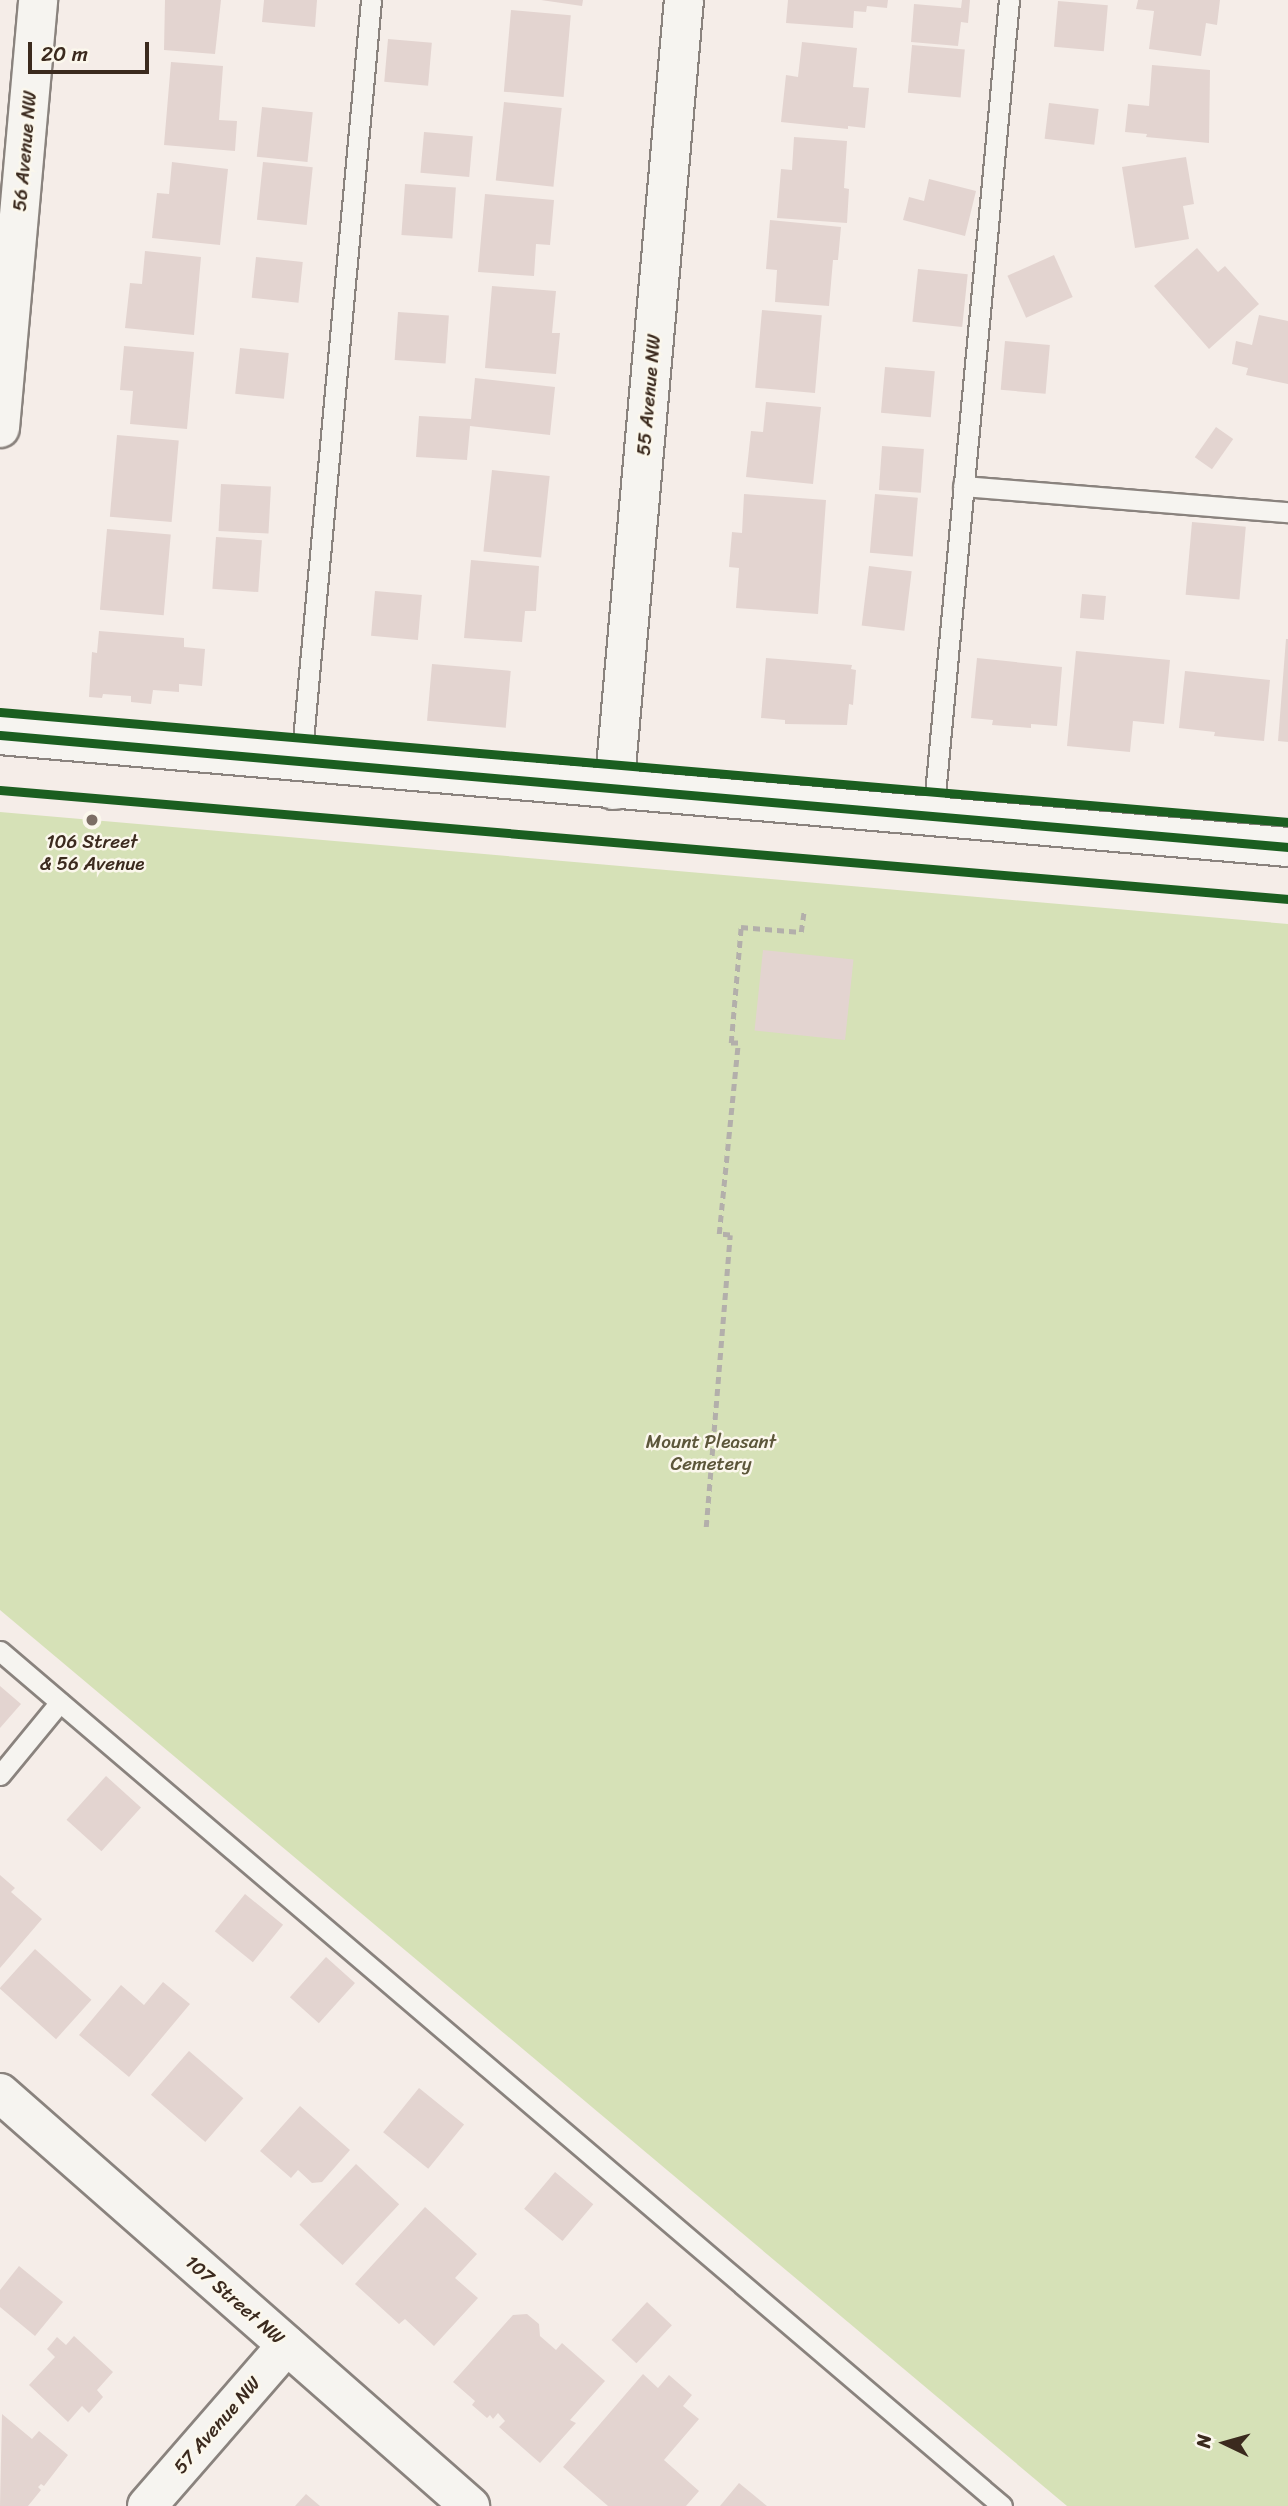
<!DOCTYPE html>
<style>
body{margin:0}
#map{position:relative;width:1288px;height:2506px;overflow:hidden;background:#f5ede8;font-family:Sriracha,sans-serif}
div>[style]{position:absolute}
.green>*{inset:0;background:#d6e1b7}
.building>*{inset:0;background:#e3d4d0;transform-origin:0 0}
.path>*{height:4.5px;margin-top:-2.25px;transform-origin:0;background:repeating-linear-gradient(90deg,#b3afab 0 7px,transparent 0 12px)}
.roads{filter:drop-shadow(2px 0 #8a837e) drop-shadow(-2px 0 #8a837e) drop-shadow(0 2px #8a837e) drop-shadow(0 -2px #8a837e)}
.service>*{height:19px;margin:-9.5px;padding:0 9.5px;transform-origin:9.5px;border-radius:9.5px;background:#f6f4f0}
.minor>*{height:38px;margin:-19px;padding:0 19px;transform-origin:19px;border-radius:19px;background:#f6f4f0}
.tertiary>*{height:38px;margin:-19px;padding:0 19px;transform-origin:19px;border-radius:19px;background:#f6f4f0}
.cycleway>*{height:9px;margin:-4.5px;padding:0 4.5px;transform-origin:4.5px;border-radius:4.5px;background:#1b5e20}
.dots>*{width:19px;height:19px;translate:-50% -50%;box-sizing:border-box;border:4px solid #fbf7ec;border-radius:50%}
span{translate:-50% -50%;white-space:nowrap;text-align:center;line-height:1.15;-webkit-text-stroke:5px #fbf7ec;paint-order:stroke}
.street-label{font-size:19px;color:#3b2a1e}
.poi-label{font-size:19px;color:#3b2a1e}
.park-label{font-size:19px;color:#5c563a}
.north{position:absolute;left:1190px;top:2408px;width:70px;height:70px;-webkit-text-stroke:5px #fbf7ec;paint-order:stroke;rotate:275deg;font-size:19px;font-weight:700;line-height:28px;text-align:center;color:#3b2a1e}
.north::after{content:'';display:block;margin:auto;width:24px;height:32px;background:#3b2a1e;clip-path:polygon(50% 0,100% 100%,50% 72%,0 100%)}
.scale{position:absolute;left:28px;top:42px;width:121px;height:32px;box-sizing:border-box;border:4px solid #3b2a1e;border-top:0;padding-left:9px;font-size:21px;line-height:24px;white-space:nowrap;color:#3b2a1e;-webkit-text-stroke:5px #fbf7ec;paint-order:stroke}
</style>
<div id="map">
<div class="green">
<i style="clip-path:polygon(0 812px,1288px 924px,1288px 2506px,1067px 2506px,0 1610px)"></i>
</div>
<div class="building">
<i style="clip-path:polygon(165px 0,221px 0,215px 54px,164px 50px)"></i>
<i style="clip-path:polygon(264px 0,317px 0,315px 27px,262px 22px)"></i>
<i style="clip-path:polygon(541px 0,583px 0,582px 6px)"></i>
<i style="clip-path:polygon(788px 0,888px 0,887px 8px,867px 6px,866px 12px,854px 11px,853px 28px,786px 23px)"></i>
<i style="clip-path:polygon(962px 0,970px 0,968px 23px,961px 22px,958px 46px,911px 42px,914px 4px,961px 8px)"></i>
<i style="clip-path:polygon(1138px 0,1220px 0,1217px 25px,1206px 23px,1201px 56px,1149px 49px,1154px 11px,1136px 9px)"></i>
<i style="left:1058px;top:1px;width:50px;height:46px;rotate:5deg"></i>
<i style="left:511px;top:10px;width:60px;height:82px;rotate:5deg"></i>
<i style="left:388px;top:39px;width:44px;height:43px;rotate:5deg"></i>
<i style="clip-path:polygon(802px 42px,857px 48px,853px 87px,869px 88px,865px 128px,848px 126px,848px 129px,781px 122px,786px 75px,798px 77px)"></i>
<i style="left:912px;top:45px;width:53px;height:48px;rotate:5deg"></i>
<i style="clip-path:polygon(171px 62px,223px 66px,219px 120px,237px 121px,235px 151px,164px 145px)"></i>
<i style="clip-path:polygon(1152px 65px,1210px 70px,1209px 143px,1146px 137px,1147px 134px,1125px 132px,1128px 104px,1149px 106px)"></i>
<i style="left:504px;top:102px;width:58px;height:79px;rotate:6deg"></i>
<i style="left:1049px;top:103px;width:50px;height:36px;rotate:7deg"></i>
<i style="left:262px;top:107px;width:51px;height:50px;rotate:6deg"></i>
<i style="left:424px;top:132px;width:49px;height:41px;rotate:5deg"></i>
<i style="clip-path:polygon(794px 137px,847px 141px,844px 188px,849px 189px,847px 223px,777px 218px,781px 169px,792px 170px)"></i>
<i style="clip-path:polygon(1186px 157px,1194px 204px,1183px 206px,1189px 239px,1135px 248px,1122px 167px)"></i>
<i style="clip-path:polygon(172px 162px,228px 169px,220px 245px,152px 238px,157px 193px,169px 194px)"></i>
<i style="left:263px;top:162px;width:50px;height:58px;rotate:6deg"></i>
<i style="clip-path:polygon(929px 179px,976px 191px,965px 236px,903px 220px,909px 197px,924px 201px)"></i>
<i style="left:405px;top:184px;width:51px;height:51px;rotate:4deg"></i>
<i style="clip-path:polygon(485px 194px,554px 200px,550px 245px,536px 244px,534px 276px,478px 272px)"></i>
<i style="clip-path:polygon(770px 220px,841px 227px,838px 260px,833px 260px,829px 306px,775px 302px,777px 270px,766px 269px)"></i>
<i style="clip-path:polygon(1197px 248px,1218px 272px,1225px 266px,1259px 304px,1209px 349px,1154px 286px)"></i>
<i style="clip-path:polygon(145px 251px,201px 257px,194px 335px,125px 328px,130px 283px,142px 284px)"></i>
<i style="left:1054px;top:255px;width:46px;height:51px;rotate:66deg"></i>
<i style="left:256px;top:257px;width:47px;height:41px;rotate:6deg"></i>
<i style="left:918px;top:269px;width:50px;height:53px;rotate:6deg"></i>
<i style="clip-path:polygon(492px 286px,556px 291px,552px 333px,560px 333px,556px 374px,485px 368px)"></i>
<i style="left:762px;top:310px;width:60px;height:78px;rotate:5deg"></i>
<i style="left:398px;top:312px;width:51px;height:48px;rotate:4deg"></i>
<i style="clip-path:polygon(1259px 315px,1288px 321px,1288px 384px,1246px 375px,1248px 368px,1232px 364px,1236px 341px,1252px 345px)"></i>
<i style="left:1005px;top:341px;width:45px;height:49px;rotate:5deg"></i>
<i style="clip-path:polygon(124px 346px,194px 352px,187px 429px,130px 424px,133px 391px,120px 390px)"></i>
<i style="left:240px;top:348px;width:49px;height:46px;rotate:6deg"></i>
<i style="left:885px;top:367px;width:50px;height:46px;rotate:5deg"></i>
<i style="clip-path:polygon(475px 378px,555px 387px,550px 435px,470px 426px,467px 460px,416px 457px,419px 416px,471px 419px)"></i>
<i style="clip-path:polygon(766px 402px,821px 407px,813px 484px,746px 477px,751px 431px,763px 432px)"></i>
<i style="left:1216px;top:427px;width:21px;height:37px;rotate:35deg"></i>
<i style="left:117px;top:435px;width:62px;height:82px;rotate:5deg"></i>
<i style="left:882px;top:446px;width:42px;height:44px;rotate:4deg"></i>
<i style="left:492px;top:470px;width:58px;height:82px;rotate:6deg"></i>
<i style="left:221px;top:484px;width:50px;height:47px;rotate:3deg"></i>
<i style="clip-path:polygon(744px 494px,826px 500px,818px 614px,736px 608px,739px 568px,729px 567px,732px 532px,742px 533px)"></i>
<i style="left:875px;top:494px;width:43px;height:59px;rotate:5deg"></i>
<i style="left:1192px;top:522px;width:54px;height:73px;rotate:5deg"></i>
<i style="left:107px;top:529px;width:64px;height:81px;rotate:5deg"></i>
<i style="left:216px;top:537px;width:46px;height:52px;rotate:4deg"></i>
<i style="clip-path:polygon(471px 560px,539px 566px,536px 611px,525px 611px,522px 642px,464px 638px)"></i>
<i style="left:869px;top:566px;width:43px;height:60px;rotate:7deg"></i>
<i style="left:375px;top:591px;width:47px;height:45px;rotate:5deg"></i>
<i style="left:1082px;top:594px;width:24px;height:24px;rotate:5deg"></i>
<i style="clip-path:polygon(99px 631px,184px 638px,184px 647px,205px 649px,202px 686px,179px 684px,179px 692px,153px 690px,151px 704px,131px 702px,131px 696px,103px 694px,102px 698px,89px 697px,92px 652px,97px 653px)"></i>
<i style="clip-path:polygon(1286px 639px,1288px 639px,1288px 742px,1278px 741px)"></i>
<i style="clip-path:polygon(1076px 651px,1170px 660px,1164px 724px,1133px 721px,1130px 752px,1067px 746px)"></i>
<i style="clip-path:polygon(766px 658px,852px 665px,851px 669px,856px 670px,853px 705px,849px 704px,847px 725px,785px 724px,785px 720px,761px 718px)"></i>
<i style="clip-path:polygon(977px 658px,1062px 667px,1057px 726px,1031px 724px,1031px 728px,992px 725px,993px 720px,971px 718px)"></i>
<i style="left:432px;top:664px;width:79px;height:57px;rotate:5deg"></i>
<i style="clip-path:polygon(1185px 671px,1270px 680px,1264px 741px,1214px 736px,1215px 732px,1179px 728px)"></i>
<i style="left:763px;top:950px;width:91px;height:81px;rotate:6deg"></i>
<i style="clip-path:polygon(0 1686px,21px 1704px,0 1728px)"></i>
<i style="left:106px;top:1776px;width:47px;height:59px;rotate:42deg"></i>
<i style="clip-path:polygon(0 1875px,15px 1888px,11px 1892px,42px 1919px,0 1968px)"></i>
<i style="left:245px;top:1894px;width:49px;height:48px;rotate:39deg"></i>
<i style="left:35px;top:1949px;width:76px;height:53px;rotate:42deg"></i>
<i style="left:326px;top:1957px;width:39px;height:54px;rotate:42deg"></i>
<i style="clip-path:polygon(163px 1982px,190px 2004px,129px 2077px,79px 2035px,121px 1985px,144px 2005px)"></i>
<i style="left:189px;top:2051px;width:72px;height:58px;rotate:41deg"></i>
<i style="left:419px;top:2088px;width:58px;height:57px;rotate:39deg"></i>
<i style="clip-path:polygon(300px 2106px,350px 2150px,322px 2182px,312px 2183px,298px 2170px,291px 2178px,260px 2151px)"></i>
<i style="left:356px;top:2164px;width:59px;height:83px;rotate:43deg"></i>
<i style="left:555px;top:2172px;width:50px;height:48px;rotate:40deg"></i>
<i style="clip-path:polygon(425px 2207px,477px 2254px,455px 2278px,478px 2298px,434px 2346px,405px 2319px,399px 2324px,355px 2284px)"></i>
<i style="clip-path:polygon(19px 2266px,63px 2302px,35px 2336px,0 2307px,0 2290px)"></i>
<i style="left:647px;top:2302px;width:34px;height:52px;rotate:43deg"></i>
<i style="clip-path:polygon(527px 2314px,539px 2324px,540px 2336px,556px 2350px,562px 2343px,605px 2381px,570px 2420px,576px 2423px,540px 2463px,499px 2427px,505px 2421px,498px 2413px,493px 2419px,490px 2415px,487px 2418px,472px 2405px,475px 2401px,453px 2382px,513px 2315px)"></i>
<i style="clip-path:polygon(74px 2336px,113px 2372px,97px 2390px,103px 2397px,89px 2413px,82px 2406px,68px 2422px,29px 2385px,55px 2357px,47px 2349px,57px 2337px,66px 2345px)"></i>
<i style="clip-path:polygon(643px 2374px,658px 2388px,669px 2375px,692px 2395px,683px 2406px,699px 2419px,664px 2460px,699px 2491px,686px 2506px,608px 2506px,563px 2467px)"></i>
<i style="clip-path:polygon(2px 2414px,32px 2439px,39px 2431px,68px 2455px,44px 2486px,41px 2484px,38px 2487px,41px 2490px,28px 2506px,0 2506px)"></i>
<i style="clip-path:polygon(739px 2483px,767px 2506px,720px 2506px)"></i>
<i style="clip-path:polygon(306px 2494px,320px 2506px,295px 2506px)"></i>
</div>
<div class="path">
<i style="left:706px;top:1527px;width:293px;rotate:-85.3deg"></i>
<i style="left:730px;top:1235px;width:11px;rotate:-175deg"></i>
<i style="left:719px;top:1234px;width:192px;rotate:-84.3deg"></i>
<i style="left:738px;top:1043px;width:7px;rotate:180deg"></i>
<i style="left:731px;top:1043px;width:116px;rotate:-85.1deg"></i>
<i style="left:741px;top:927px;width:60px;rotate:4.8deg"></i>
<i style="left:801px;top:932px;width:21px;rotate:-82deg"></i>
</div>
<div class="roads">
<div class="service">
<i style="left:963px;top:486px;width:326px;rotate:4.6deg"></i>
<i style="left:301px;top:762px;width:765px;rotate:-84.75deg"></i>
<i style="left:933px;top:816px;width:820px;rotate:-84.68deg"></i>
<i style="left:0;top:1651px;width:1317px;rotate:40.47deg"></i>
<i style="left:0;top:1775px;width:94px;rotate:-50.6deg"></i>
</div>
<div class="minor">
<i style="left:0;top:428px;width:430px;rotate:-84.9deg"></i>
<i style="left:614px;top:790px;width:793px;rotate:-84.94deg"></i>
<i style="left:0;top:2093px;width:626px;rotate:41.31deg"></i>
<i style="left:147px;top:2506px;width:213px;rotate:-49deg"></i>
</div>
<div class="tertiary">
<i style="left:0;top:735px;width:1293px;rotate:4.97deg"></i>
</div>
</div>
<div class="cycleway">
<i style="left:0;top:712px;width:1293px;rotate:4.88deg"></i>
<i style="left:0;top:735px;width:1293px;rotate:4.97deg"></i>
<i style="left:0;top:790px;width:1293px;rotate:4.84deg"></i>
</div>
<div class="dots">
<i style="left:92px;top:820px;background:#7c6e65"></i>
</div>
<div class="street-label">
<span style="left:25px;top:151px;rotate:-85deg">56 Avenue NW</span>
<span style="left:649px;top:395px;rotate:-85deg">55 Avenue NW</span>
<span style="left:235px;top:2300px;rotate:41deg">107 Street NW</span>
<span style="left:217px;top:2425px;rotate:-49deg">57 Avenue NW</span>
</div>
<div class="poi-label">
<span style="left:92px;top:853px">106 Street<br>&amp; 56 Avenue</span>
</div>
<div class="park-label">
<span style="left:711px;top:1453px">Mount Pleasant<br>Cemetery</span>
</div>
<div class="north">N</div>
<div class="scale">20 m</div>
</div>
